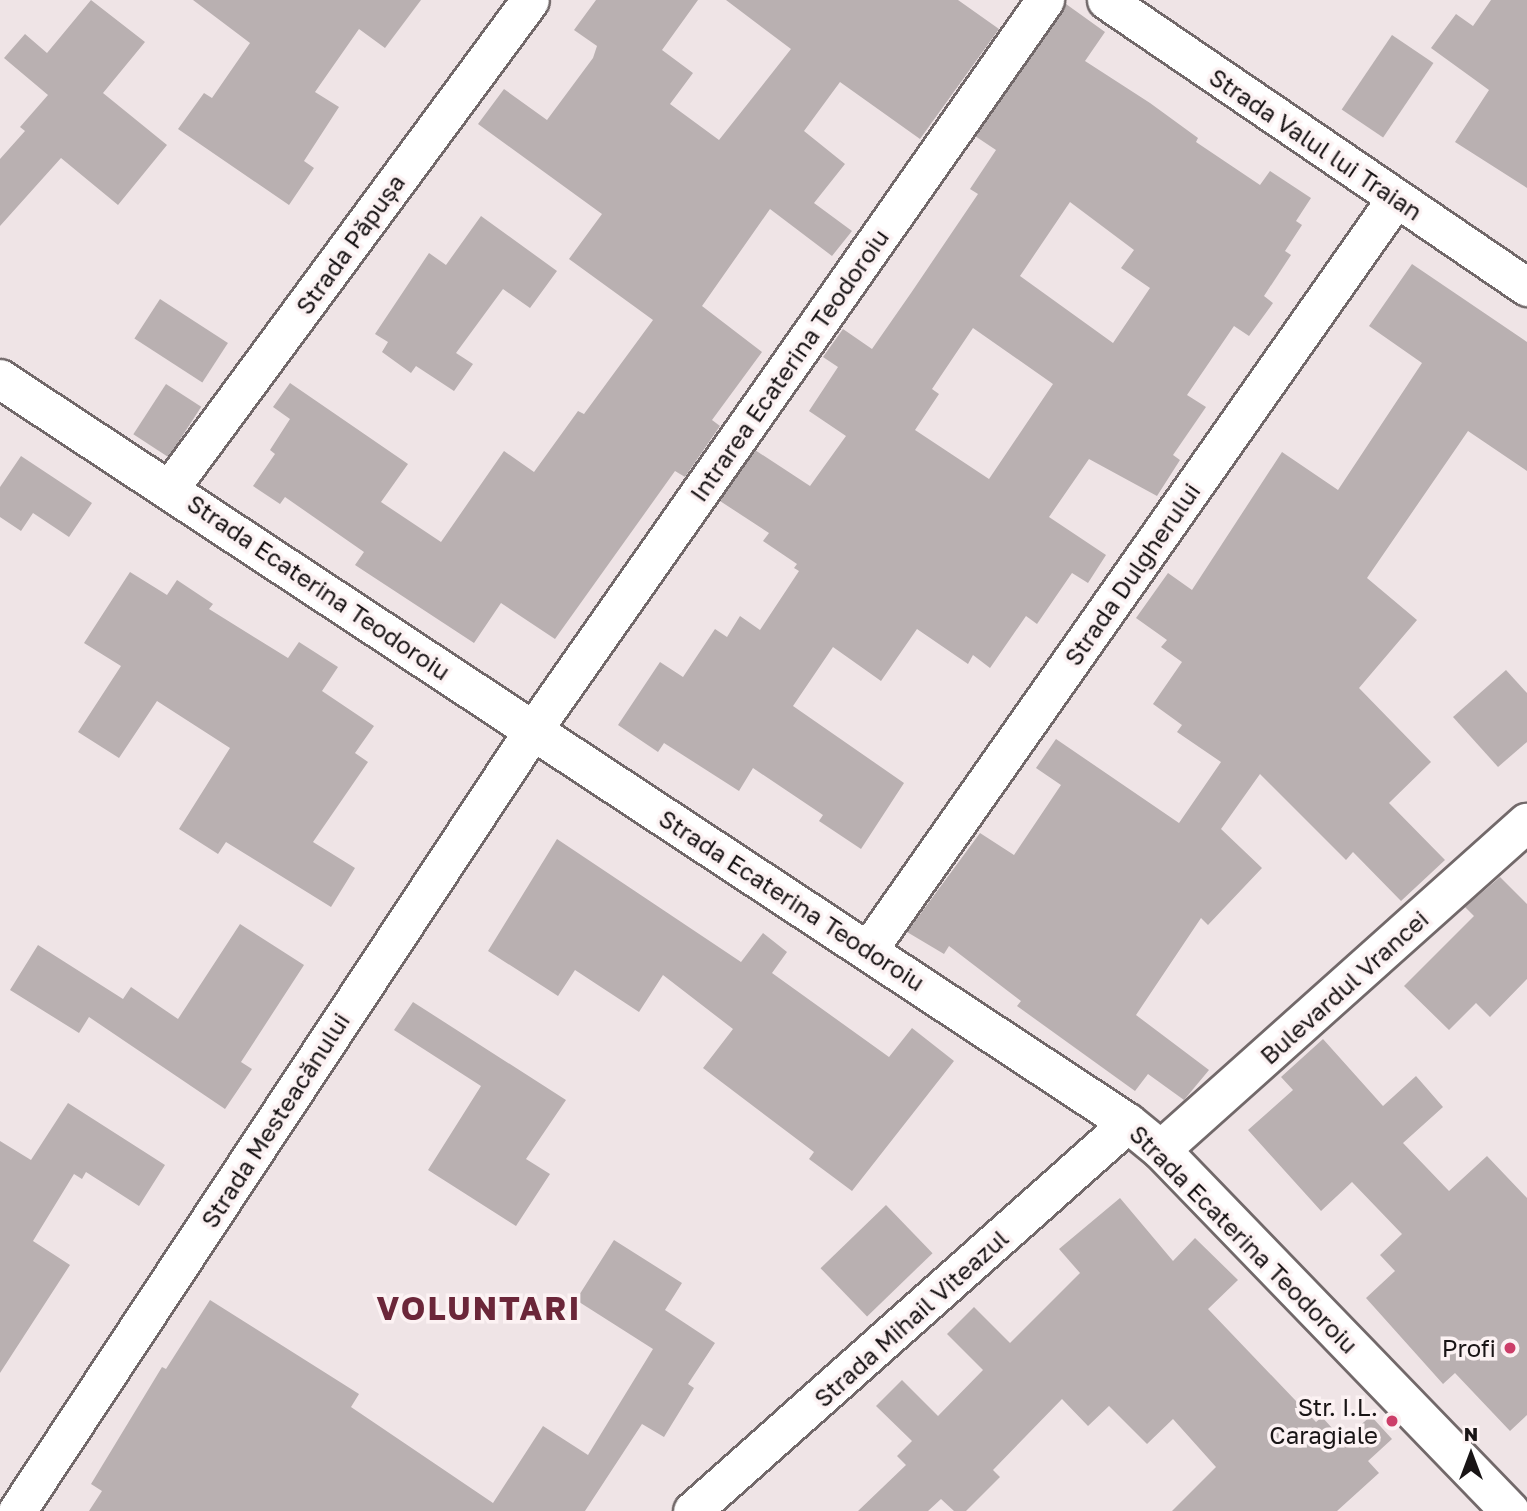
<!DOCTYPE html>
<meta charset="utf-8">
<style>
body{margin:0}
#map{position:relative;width:1527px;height:1511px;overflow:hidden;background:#efe4e6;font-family:"Golos Text",sans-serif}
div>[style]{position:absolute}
.building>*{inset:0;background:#b9b0b1;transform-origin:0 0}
.roads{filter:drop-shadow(2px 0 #72696a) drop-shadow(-2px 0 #72696a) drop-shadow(0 2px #72696a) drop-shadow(0 -2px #72696a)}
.minor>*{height:37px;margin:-18.5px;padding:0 18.5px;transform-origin:18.5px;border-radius:18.5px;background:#fff}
.tertiary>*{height:38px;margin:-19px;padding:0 19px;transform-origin:19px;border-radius:19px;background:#fff}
.dots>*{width:19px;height:19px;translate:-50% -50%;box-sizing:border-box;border:4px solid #fcf2f3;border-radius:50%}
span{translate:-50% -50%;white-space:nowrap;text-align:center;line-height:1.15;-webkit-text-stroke:7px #fcf2f3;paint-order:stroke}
.street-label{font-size:24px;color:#191516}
.poi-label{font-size:24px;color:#191516}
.right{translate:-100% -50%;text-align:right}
.district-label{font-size:32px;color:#6b2639;font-weight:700;letter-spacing:2px}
.north{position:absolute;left:1436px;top:1420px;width:70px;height:70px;-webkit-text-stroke:5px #fcf2f3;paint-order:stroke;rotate:0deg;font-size:19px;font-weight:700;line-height:28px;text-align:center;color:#191516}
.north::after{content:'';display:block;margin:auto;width:24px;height:32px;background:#191516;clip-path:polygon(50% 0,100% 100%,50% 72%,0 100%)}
</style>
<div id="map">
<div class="building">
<i style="clip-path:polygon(91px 0,145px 42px,103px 93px,167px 145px,118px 205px,61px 158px,0 226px,0 159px,25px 131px,20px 127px,48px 95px,4px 58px,25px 34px,47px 53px)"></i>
<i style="clip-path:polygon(193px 0,421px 0,385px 48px,359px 29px,315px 92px,339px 107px,304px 161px,314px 168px,289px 205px,178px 129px,204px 93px,212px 98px,250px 43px)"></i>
<i style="clip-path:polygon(596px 0,698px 0,662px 50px,693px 73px,670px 104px,719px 140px,791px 49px,726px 0,958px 0,999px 29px,920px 139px,840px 82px,804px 131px,845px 164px,814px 203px,852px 231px,832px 256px,770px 209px,702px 306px,762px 352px,712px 420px,720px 426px,685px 477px,675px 471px,555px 639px,501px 603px,474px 643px,355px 565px,364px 552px,285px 497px,280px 504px,253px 486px,275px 454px,270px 450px,290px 419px,273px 407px,290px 383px,408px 464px,381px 502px,441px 542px,504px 451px,534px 472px,578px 411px,584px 414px,653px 320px,569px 259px,602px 214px,478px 124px,504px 89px,547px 120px,593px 58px,597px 46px,574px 30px)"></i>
<i style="clip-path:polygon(1491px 0,1527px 0,1527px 188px,1455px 142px,1489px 90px,1431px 48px,1456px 14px,1473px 26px)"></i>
<i style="clip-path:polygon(evenodd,1066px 4px,1105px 32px,1085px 61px,1150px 103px,1198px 138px,1196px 142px,1260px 185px,1270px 171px,1311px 198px,1296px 221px,1302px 225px,1285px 251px,1291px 255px,1264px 296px,1273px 303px,1249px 336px,1234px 326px,1187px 395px,1206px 407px,1173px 455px,1180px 460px,1157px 496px,1089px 459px,1049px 517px,1106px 555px,1088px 583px,1072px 573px,1037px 624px,1026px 616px,990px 668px,973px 655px,968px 664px,917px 629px,881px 681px,833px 647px,793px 706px,904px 783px,861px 849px,819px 821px,823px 815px,753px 768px,739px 791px,664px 743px,658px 752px,618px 725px,660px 662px,683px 677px,715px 629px,727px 637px,740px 616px,760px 630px,799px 571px,794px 568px,797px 564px,763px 541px,769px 533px,720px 501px,755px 450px,810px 486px,846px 436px,809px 411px,838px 367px,823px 357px,843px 329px,872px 349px,911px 293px,978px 194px,970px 189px,996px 150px,975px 136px,1066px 4px,1070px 202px,1134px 250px,1121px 268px,1150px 288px,1113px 343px,1020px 276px,1070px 202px,1066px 4px,973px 328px,1053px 384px,989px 479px,915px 430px,939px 394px,932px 389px,973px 328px)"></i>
<i style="left:1392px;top:35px;width:50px;height:90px;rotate:34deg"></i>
<i style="clip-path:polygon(481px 216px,557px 271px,530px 308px,503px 289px,456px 353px,473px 364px,454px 391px,416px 366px,411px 373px,382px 352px,388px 342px,375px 334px,429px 253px,446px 265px)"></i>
<i style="clip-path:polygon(1412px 264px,1527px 342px,1527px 471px,1468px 431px,1367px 578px,1417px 620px,1359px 688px,1431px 762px,1389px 803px,1445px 860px,1401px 901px,1353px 852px,1346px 860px,1260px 774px,1221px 829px,1262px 868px,1208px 925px,1201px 918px,1136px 1015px,1209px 1070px,1184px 1100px,1148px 1074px,1135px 1091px,1017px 1006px,1021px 1001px,949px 946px,944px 954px,907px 932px,980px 833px,1014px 855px,1061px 785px,1036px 768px,1056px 739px,1179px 823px,1221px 762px,1177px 732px,1182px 725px,1153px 704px,1182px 662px,1161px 647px,1167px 640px,1136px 618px,1168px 573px,1192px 590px,1282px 452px,1338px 490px,1422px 363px,1369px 326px)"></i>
<i style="left:160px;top:299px;width:81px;height:47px;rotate:33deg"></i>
<i style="left:166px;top:384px;width:42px;height:60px;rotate:33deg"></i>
<i style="clip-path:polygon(21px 456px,92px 503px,69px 537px,33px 513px,21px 531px,0 517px,0 487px)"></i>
<i style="clip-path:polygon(130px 572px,167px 595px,177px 580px,213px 604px,209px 609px,288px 658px,299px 642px,338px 667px,322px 691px,374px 726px,355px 753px,368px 762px,313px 842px,355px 868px,331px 907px,226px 842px,218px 854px,179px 829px,230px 748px,157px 701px,119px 758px,78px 732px,121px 666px,84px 643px)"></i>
<i style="clip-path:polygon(1506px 670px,1527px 693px,1527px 742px,1498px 767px,1453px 717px)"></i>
<i style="clip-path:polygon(557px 839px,741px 962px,763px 933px,787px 952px,772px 973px,889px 1057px,912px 1028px,954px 1061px,852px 1191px,809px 1159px,814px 1152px,703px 1068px,733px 1029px,663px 975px,639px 1012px,575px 970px,558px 996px,488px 951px)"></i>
<i style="clip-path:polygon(1500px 877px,1527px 904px,1527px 979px,1490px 1017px,1476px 1003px,1449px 1030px,1404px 986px,1474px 916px,1465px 907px)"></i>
<i style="clip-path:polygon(240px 924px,304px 965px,241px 1062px,252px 1069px,225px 1109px,89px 1017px,79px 1033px,10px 990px,38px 945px,123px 999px,131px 987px,178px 1019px)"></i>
<i style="clip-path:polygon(413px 1002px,566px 1100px,526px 1159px,550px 1174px,516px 1226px,428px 1170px,481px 1086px,394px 1030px)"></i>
<i style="clip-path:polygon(1323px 1039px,1383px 1106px,1416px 1076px,1443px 1107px,1403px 1143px,1449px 1191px,1487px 1156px,1527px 1198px,1527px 1415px,1510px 1431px,1455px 1373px,1443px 1384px,1366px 1298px,1395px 1271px,1380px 1255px,1402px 1234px,1352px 1182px,1321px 1211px,1248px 1130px,1293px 1090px,1281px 1077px)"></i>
<i style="clip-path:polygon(68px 1103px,165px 1165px,139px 1206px,86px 1172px,82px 1179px,74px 1174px,33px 1241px,70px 1265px,0 1373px,0 1141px,31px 1160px)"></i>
<i style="clip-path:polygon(1120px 1198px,1173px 1261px,1195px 1238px,1238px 1280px,1208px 1309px,1316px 1422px,1322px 1417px,1343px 1440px,1371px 1416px,1392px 1439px,1368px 1461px,1379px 1473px,1337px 1511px,1172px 1511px,1216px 1467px,1173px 1419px,1147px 1444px,1109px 1406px,1088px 1426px,1062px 1399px,993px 1470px,1000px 1477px,966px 1511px,954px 1511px,941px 1499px,928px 1511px,858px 1511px,906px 1465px,897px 1456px,912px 1441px,876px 1406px,902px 1380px,938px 1416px,983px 1370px,947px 1334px,974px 1307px,1010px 1343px,1080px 1273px,1059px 1249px)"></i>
<i style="left:886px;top:1205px;width:67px;height:91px;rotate:46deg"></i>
<i style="clip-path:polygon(614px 1240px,682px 1283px,665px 1310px,715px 1343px,688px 1384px,694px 1388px,664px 1437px,642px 1424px,585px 1511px,89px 1511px,102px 1491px,91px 1484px,162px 1367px,166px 1369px,210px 1300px,359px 1394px,351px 1407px,493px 1503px,543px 1426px,588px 1455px,653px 1349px,576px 1300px)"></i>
</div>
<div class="roads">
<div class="minor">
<i style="left:1106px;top:0;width:510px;rotate:34.28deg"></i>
<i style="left:170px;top:488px;width:606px;rotate:-53.58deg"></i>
<i style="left:868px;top:950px;width:919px;rotate:-54.93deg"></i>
<i style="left:17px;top:1511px;width:936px;rotate:-56.55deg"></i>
<i style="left:533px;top:730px;width:892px;rotate:-54.96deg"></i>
<i style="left:692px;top:1511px;width:584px;rotate:-41.67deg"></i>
</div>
<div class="tertiary">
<i style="left:0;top:379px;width:1351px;rotate:33.41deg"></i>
<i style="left:1128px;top:1123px;width:43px;rotate:39.3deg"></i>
<i style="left:1161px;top:1150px;width:502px;rotate:45.97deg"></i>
<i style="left:1161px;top:1150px;width:491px;rotate:-41.8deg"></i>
</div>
</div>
<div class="dots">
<i style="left:1510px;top:1348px;background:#cc3e69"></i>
<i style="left:1392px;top:1421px;background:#cc3e69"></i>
</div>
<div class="street-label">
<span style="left:1316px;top:144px;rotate:34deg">Strada Valul lui Traian</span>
<span style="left:350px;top:244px;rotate:-54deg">Strada Păpușa</span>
<span style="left:789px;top:365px;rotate:-55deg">Intrarea Ecaterina Teodoroiu</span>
<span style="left:1132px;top:574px;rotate:-55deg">Strada Dulgherului</span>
<span style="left:319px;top:587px;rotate:34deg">Strada Ecaterina Teodoroiu</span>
<span style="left:792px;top:900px;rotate:33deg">Strada Ecaterina Teodoroiu</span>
<span style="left:1344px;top:987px;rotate:-42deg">Bulevardul Vrancei</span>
<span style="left:275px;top:1120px;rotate:-57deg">Strada Mesteacănului</span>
<span style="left:1244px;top:1239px;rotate:45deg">Strada Ecaterina Teodoroiu</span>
<span style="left:911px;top:1318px;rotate:-42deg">Strada Mihail Viteazul</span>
</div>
<div class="poi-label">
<span class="right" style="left:1496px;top:1348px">Profi</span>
<span class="right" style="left:1378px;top:1421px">Str. I.L.<br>Caragiale</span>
</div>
<div class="district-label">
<span style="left:479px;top:1308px">VOLUNTARI</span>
</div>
<div class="north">N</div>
</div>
